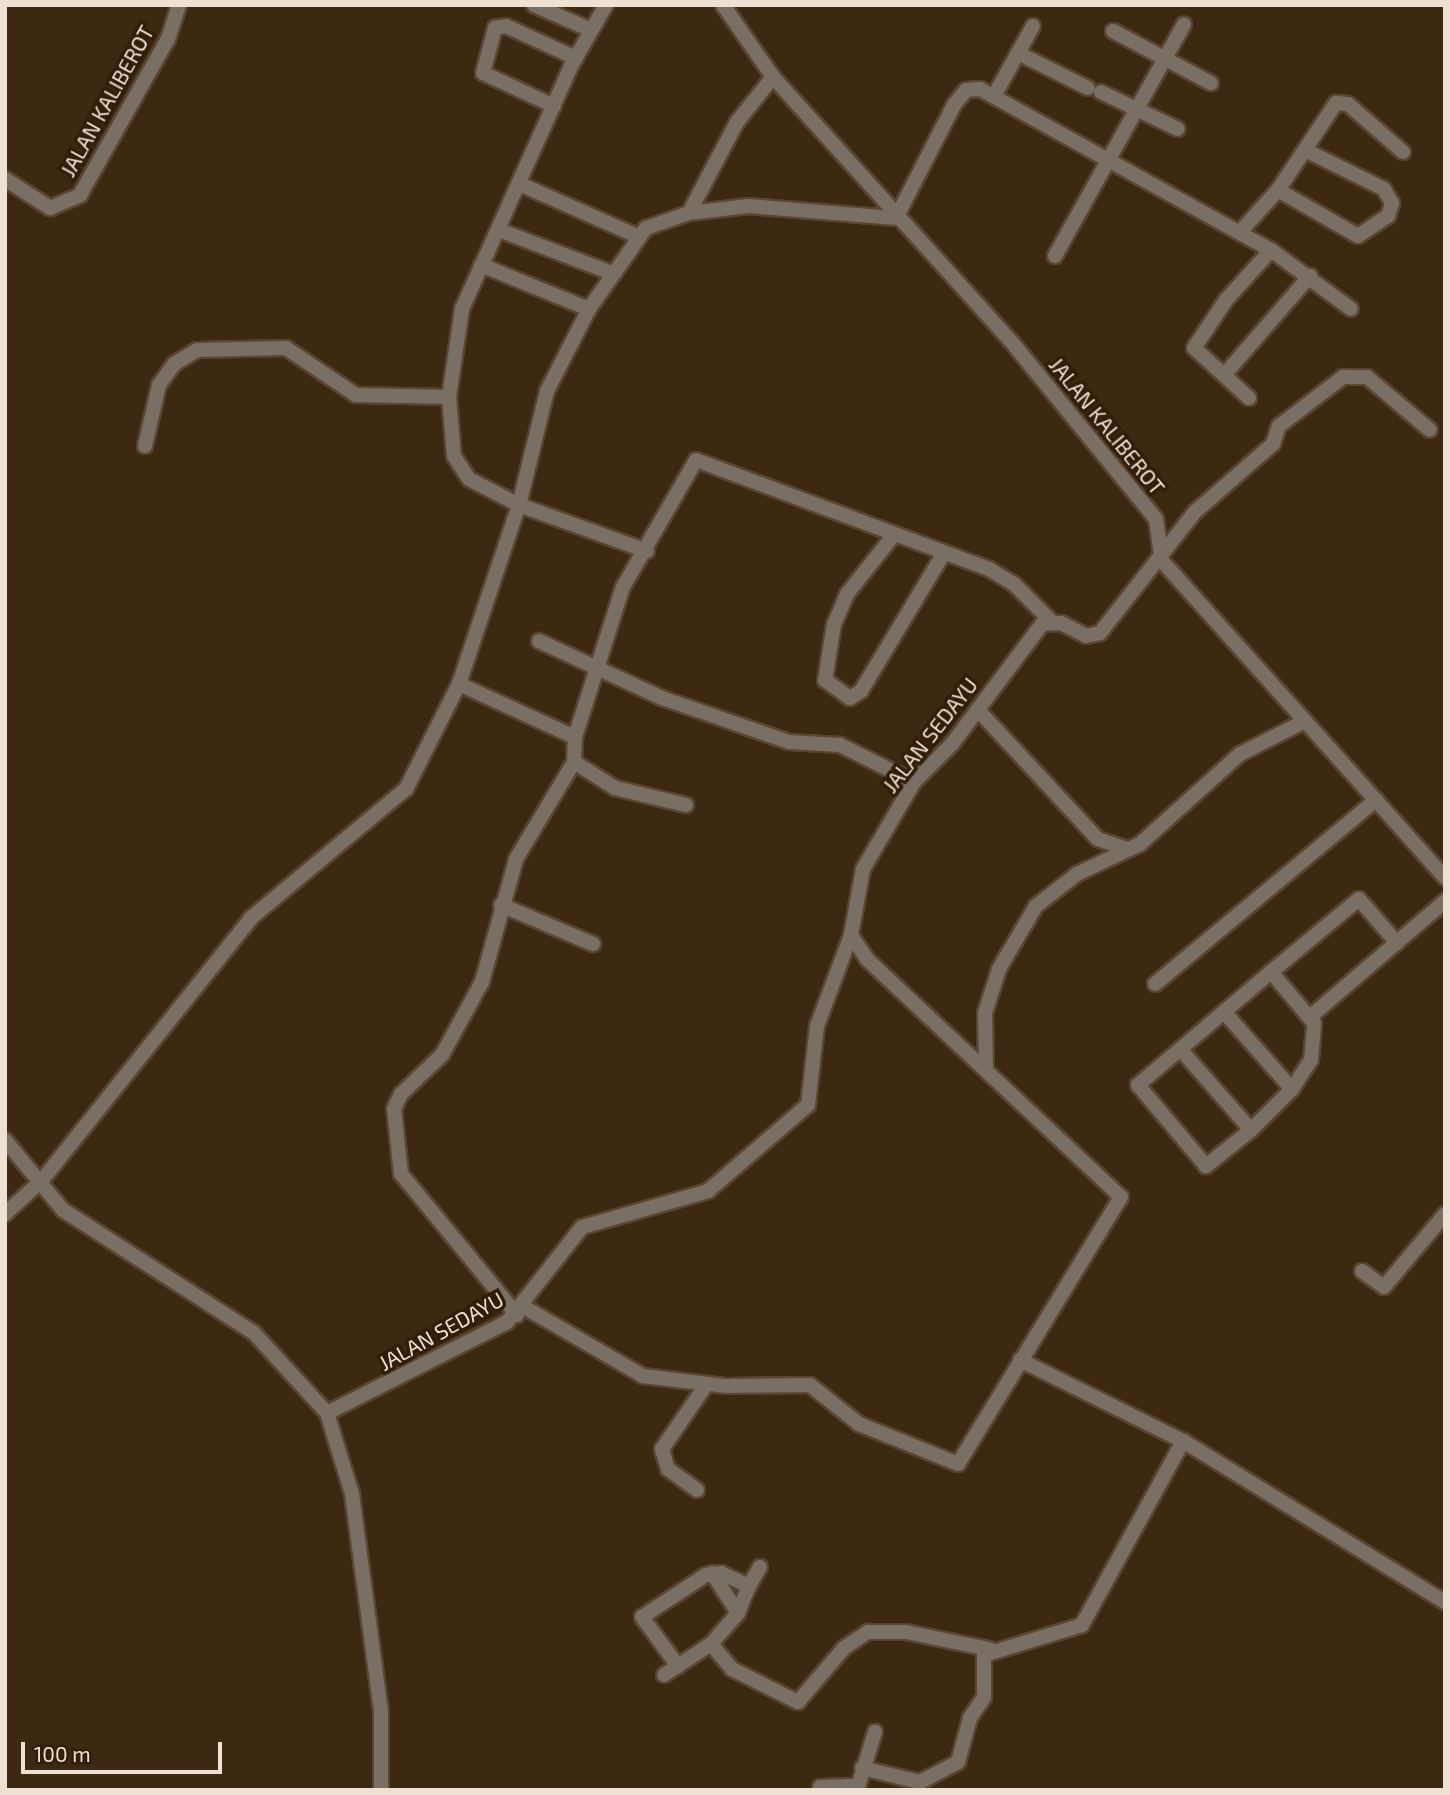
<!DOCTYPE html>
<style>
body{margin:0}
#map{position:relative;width:1450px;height:1795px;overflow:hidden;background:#3d2812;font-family:"Exo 2",sans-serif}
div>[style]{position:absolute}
.roads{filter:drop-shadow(2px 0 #594531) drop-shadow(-2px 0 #594531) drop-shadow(0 2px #594531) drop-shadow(0 -2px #594531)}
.minor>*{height:14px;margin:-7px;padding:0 7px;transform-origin:7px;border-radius:7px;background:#7a6f65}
span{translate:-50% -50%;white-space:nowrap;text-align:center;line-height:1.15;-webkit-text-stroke:7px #321e08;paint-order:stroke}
.street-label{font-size:21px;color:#eee0d3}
.frame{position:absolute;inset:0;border:7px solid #eee0d3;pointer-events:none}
.scale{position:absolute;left:21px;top:1742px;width:201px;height:32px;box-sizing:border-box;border:4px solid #eee0d3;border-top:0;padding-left:9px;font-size:21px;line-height:24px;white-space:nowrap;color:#eee0d3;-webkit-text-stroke:5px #321e08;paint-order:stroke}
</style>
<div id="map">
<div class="roads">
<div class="minor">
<i style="left:534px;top:5px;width:60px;rotate:23.6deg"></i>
<i style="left:723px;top:5px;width:88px;rotate:55.2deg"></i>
<i style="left:773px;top:77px;width:354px;rotate:48deg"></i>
<i style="left:1010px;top:340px;width:231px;rotate:50.8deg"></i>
<i style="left:1156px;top:519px;width:42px;rotate:81.9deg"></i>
<i style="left:1162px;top:561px;width:425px;rotate:48.2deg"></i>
<i style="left:1113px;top:31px;width:111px;rotate:28deg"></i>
<i style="left:1018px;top:53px;width:78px;rotate:26.6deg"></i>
<i style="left:1101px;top:92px;width:85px;rotate:25.7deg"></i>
<i style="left:994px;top:96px;width:80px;rotate:-60.9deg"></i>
<i style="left:554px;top:106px;width:78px;rotate:-155.1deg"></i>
<i style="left:483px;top:73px;width:47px;rotate:-75.1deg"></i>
<i style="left:495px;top:28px;width:11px;rotate:-10deg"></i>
<i style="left:506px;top:26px;width:77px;rotate:24.6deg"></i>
<i style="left:5px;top:179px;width:54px;rotate:32.8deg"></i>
<i style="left:50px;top:208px;width:33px;rotate:-23deg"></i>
<i style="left:80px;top:195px;width:179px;rotate:-60.6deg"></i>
<i style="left:168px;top:39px;width:36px;rotate:-72deg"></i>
<i style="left:522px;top:185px;width:126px;rotate:23.9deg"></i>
<i style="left:1278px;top:190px;width:92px;rotate:29.9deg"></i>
<i style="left:1358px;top:236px;width:36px;rotate:-34deg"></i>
<i style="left:1388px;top:216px;width:14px;rotate:-73deg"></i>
<i style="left:1392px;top:203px;width:16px;rotate:-120deg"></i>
<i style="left:1384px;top:189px;width:88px;rotate:-153.7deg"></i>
<i style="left:689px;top:213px;width:103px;rotate:-62.2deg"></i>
<i style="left:737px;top:122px;width:58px;rotate:-51.3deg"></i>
<i style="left:499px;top:230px;width:123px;rotate:20.9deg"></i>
<i style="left:1240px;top:232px;width:57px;rotate:-47.9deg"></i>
<i style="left:1278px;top:190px;width:105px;rotate:-56.3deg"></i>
<i style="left:1336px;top:103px;width:12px;rotate:5deg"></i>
<i style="left:1348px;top:104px;width:73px;rotate:41.1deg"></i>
<i style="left:1055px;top:256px;width:265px;rotate:-60.9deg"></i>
<i style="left:481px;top:265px;width:117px;rotate:22.2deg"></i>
<i style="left:1225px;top:374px;width:130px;rotate:-49.1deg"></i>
<i style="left:449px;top:397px;width:59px;rotate:85.2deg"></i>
<i style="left:454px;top:456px;width:27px;rotate:57deg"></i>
<i style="left:469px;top:479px;width:56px;rotate:27.5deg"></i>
<i style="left:519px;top:505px;width:136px;rotate:19.8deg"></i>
<i style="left:1249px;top:398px;width:74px;rotate:-137.7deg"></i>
<i style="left:1194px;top:348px;width:58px;rotate:-56.3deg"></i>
<i style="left:1226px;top:300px;width:67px;rotate:-48deg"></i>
<i style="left:145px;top:446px;width:63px;rotate:-77.1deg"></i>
<i style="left:159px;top:385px;width:26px;rotate:-54deg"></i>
<i style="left:174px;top:364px;width:27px;rotate:-31deg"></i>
<i style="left:197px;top:350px;width:89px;rotate:-1.3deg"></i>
<i style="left:286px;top:348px;width:84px;rotate:33.9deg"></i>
<i style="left:356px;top:395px;width:93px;rotate:1.2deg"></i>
<i style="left:449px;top:397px;width:89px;rotate:-81.6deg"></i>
<i style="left:462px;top:309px;width:266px;rotate:-65.8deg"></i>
<i style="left:571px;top:66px;width:70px;rotate:-60.2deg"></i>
<i style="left:893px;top:536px;width:74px;rotate:128.4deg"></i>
<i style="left:847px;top:594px;width:33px;rotate:113deg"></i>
<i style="left:834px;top:624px;width:57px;rotate:99.1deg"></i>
<i style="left:825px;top:680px;width:31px;rotate:36deg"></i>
<i style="left:850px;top:698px;width:13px;rotate:-32deg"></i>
<i style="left:861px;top:691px;width:161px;rotate:-59deg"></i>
<i style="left:539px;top:641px;width:136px;rotate:24.9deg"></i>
<i style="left:662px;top:698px;width:134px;rotate:19.1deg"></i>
<i style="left:789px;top:742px;width:51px;rotate:3.4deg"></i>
<i style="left:840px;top:745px;width:83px;rotate:26.6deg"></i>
<i style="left:459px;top:684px;width:128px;rotate:24.6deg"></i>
<i style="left:575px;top:737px;width:157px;rotate:-72.3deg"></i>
<i style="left:623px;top:587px;width:146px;rotate:-60.1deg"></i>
<i style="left:696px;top:460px;width:313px;rotate:20.4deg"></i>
<i style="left:989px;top:569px;width:29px;rotate:31deg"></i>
<i style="left:1014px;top:584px;width:52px;rotate:45deg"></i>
<i style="left:978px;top:710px;width:176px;rotate:47.1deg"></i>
<i style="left:1098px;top:839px;width:31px;rotate:19deg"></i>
<i style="left:574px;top:762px;width:49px;rotate:32.4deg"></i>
<i style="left:615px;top:788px;width:73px;rotate:13.5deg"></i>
<i style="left:501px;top:905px;width:100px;rotate:23deg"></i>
<i style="left:1155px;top:984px;width:288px;rotate:-39.8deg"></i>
<i style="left:1225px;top:1013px;width:101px;rotate:48.6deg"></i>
<i style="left:1292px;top:1089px;width:35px;rotate:-57deg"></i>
<i style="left:1311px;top:1060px;width:37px;rotate:-85deg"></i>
<i style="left:1314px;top:1023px;width:67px;rotate:-130.1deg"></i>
<i style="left:1271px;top:972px;width:114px;rotate:-39.7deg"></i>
<i style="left:1359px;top:899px;width:58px;rotate:49.2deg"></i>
<i style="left:1311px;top:1016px;width:177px;rotate:-40.6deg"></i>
<i style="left:1181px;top:1050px;width:106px;rotate:48.8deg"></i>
<i style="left:1251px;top:1130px;width:58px;rotate:141.3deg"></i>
<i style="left:1206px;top:1166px;width:106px;rotate:-130deg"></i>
<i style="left:1138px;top:1085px;width:175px;rotate:-40.4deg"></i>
<i style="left:986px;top:1066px;width:53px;rotate:-91.1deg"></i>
<i style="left:985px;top:1013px;width:46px;rotate:-72.3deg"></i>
<i style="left:999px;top:969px;width:73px;rotate:-59.6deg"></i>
<i style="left:1036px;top:906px;width:52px;rotate:-38deg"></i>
<i style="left:1077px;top:874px;width:70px;rotate:-25.5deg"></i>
<i style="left:1140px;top:844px;width:135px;rotate:-42deg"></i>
<i style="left:1240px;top:754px;width:73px;rotate:-26.9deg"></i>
<i style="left:1251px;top:1130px;width:58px;rotate:-45deg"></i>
<i style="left:5px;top:1140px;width:91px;rotate:50.4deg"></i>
<i style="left:63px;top:1210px;width:227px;rotate:32.8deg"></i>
<i style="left:254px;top:1333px;width:108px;rotate:47.6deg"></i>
<i style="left:327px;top:1413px;width:85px;rotate:72.8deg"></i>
<i style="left:352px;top:1494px;width:220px;rotate:82.4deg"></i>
<i style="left:381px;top:1712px;width:78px;rotate:90deg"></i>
<i style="left:5px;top:1214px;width:52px;rotate:-42.6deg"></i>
<i style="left:43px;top:1179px;width:334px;rotate:-51.4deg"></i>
<i style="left:251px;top:918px;width:202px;rotate:-39.8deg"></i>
<i style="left:406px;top:789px;width:118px;rotate:-63.2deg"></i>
<i style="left:459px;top:684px;width:189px;rotate:-71.5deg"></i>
<i style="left:519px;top:505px;width:117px;rotate:-76.2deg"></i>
<i style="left:547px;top:391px;width:92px;rotate:-62.9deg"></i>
<i style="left:589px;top:309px;width:99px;rotate:-54.9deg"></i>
<i style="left:646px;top:228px;width:46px;rotate:-19.2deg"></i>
<i style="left:689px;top:213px;width:60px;rotate:-6.7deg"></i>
<i style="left:749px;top:206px;width:147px;rotate:4.7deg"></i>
<i style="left:896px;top:218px;width:127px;rotate:-62.8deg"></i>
<i style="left:954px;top:105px;width:19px;rotate:-51deg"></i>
<i style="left:966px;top:90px;width:14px;rotate:-4deg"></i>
<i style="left:980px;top:89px;width:333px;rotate:29deg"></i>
<i style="left:1271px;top:250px;width:99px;rotate:36.4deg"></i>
<i style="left:1362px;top:1271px;width:27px;rotate:36deg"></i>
<i style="left:1384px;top:1287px;width:95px;rotate:-50.1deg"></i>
<i style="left:524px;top:1307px;width:138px;rotate:30.1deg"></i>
<i style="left:643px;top:1376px;width:84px;rotate:6.9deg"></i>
<i style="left:726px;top:1386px;width:84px;rotate:-0.7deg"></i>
<i style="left:810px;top:1385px;width:63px;rotate:38.5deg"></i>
<i style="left:859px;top:1424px;width:107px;rotate:22deg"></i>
<i style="left:958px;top:1464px;width:313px;rotate:-58.6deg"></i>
<i style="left:1121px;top:1197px;width:348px;rotate:-136.9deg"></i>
<i style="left:867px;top:959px;width:29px;rotate:-124deg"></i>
<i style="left:517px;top:1315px;width:183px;rotate:-129.4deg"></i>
<i style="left:401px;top:1174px;width:65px;rotate:-96.1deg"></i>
<i style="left:394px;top:1109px;width:17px;rotate:-65deg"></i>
<i style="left:401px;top:1094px;width:57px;rotate:-43.6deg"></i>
<i style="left:442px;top:1055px;width:83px;rotate:-61.3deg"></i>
<i style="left:482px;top:982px;width:128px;rotate:-74.5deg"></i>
<i style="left:516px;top:859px;width:113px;rotate:-59.1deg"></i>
<i style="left:574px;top:762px;width:25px;rotate:-88deg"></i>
<i style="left:1020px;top:1360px;width:182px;rotate:26.4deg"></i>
<i style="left:1183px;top:1441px;width:308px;rotate:31.6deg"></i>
<i style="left:327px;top:1413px;width:202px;rotate:-26.8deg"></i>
<i style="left:507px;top:1322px;width:121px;rotate:-51.7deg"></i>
<i style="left:582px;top:1227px;width:131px;rotate:-15.9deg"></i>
<i style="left:708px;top:1191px;width:132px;rotate:-40.7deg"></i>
<i style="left:808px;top:1105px;width:80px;rotate:-83.5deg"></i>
<i style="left:817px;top:1026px;width:97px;rotate:-69.5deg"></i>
<i style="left:851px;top:935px;width:67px;rotate:-79.7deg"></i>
<i style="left:863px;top:869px;width:101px;rotate:-59.6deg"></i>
<i style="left:914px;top:782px;width:54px;rotate:-45deg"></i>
<i style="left:952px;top:744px;width:150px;rotate:-53.1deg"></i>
<i style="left:1042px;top:624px;width:19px;rotate:-3deg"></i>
<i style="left:1061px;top:623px;width:28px;rotate:27deg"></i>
<i style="left:1086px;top:636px;width:14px;rotate:-12deg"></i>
<i style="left:1100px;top:633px;width:154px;rotate:-51.9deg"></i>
<i style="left:1195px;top:512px;width:103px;rotate:-41.1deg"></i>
<i style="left:1273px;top:444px;width:19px;rotate:-72deg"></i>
<i style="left:1279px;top:426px;width:81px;rotate:-37.4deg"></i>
<i style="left:1343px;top:377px;width:24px"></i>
<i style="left:1367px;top:377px;width:82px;rotate:40.1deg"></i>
<i style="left:697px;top:1490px;width:36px;rotate:-144deg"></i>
<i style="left:668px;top:1469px;width:21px;rotate:-107deg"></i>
<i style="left:662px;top:1449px;width:78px;rotate:-55.5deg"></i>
<i style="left:712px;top:1573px;width:48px;rotate:57deg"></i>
<i style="left:711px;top:1644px;width:41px;rotate:-48.9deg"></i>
<i style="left:738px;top:1613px;width:29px;rotate:-68deg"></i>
<i style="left:678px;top:1666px;width:61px;rotate:-126.3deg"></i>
<i style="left:642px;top:1617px;width:77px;rotate:-33.3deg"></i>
<i style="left:706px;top:1575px;width:15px;rotate:-8deg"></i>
<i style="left:721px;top:1573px;width:31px;rotate:25deg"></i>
<i style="left:749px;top:1586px;width:22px;rotate:-60deg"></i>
<i style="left:664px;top:1675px;width:56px;rotate:-33.4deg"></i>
<i style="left:711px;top:1644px;width:33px;rotate:50deg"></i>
<i style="left:732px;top:1669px;width:74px;rotate:26.6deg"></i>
<i style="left:798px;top:1702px;width:71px;rotate:-49.6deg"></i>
<i style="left:844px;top:1648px;width:29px;rotate:-34deg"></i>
<i style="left:868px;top:1632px;width:38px"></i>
<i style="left:906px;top:1632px;width:85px;rotate:11.6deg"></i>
<i style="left:862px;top:1768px;width:60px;rotate:13.6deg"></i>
<i style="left:920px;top:1782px;width:43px;rotate:-27.8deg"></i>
<i style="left:958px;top:1762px;width:46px;rotate:-74.7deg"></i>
<i style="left:970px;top:1718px;width:25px;rotate:-56deg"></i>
<i style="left:984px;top:1697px;width:42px;rotate:-90deg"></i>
<i style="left:984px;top:1655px;width:102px;rotate:-17deg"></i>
<i style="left:1082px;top:1625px;width:210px;rotate:-61.2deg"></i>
<i style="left:820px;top:1787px;width:37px;rotate:-2deg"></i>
<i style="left:857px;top:1790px;width:61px;rotate:-72.8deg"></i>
</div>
</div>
<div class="street-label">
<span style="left:107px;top:101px;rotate:-61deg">JALAN KALIBEROT</span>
<span style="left:1107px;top:426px;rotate:51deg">JALAN KALIBEROT</span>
<span style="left:930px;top:735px;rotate:-52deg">JALAN SEDAYU</span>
<span style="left:441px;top:1331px;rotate:-29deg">JALAN SEDAYU</span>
</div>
<div class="frame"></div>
<div class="scale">100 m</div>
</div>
